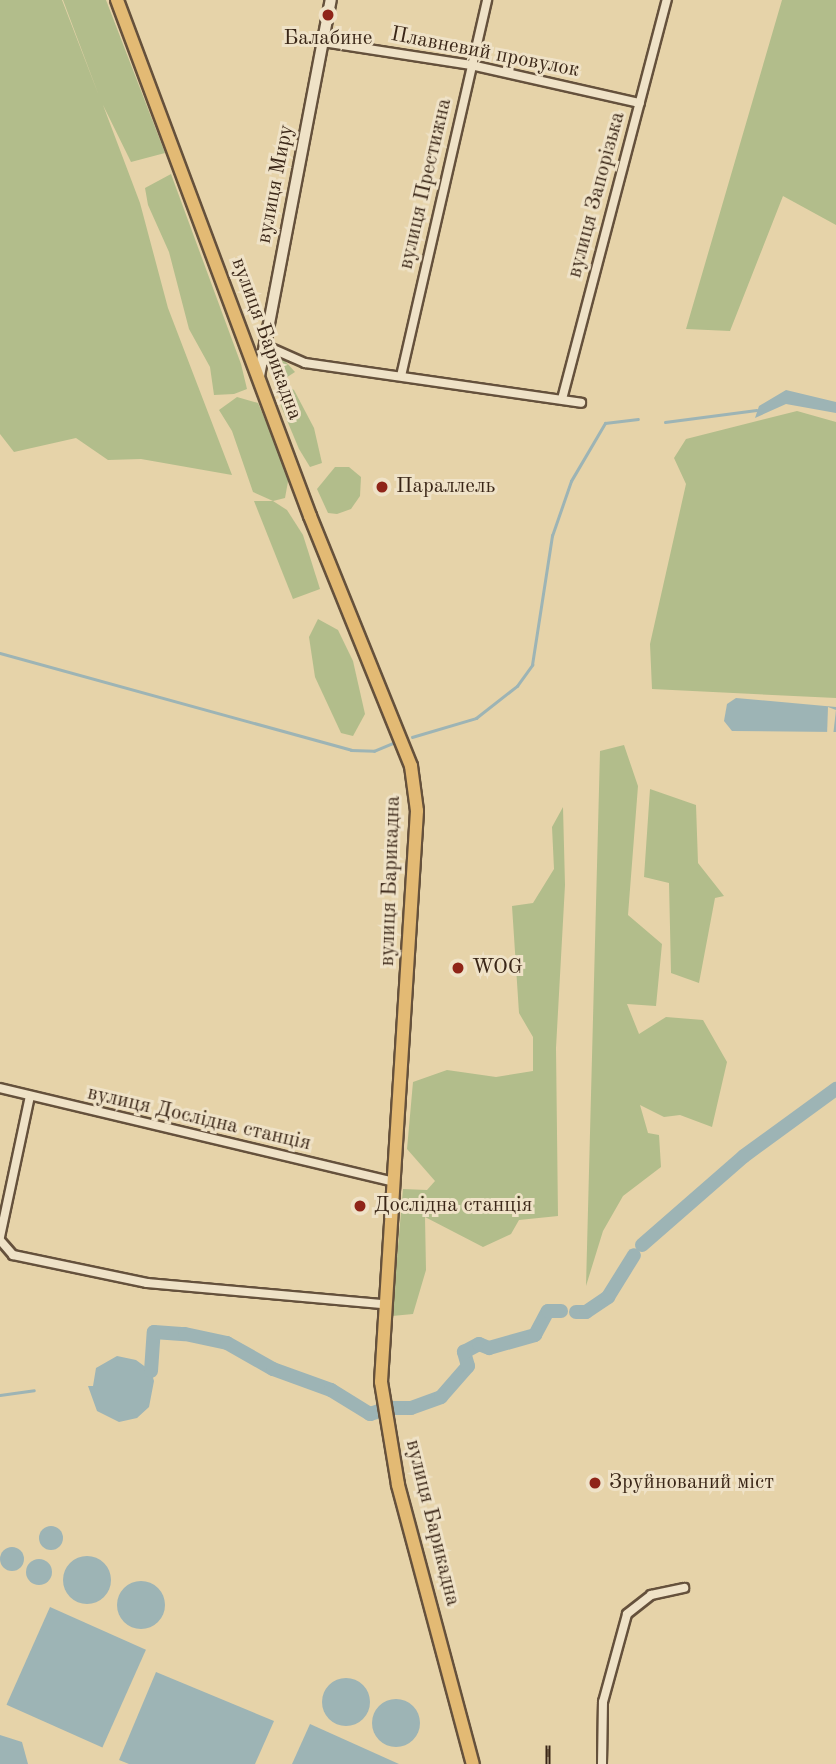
<!DOCTYPE html>
<meta charset="utf-8">
<style>
body{margin:0}
#map{position:relative;width:836px;height:1764px;overflow:hidden;background:#e6d3a9;font-family:"Old Standard TT",serif}
div>[style]{position:absolute}
.green>*{inset:0;background:#b2bd8b}
.water>*{inset:0;background:#9db4b5;transform-origin:0 0}
.round{border-radius:50%}
.pier>*{inset:0;background:#e6d3a9}
.stream>*{height:2.5px;margin:-1.25px;padding:0 1.25px;transform-origin:1.25px;border-radius:1.25px;background:#9db4b5}
.river>*{height:14px;margin:-7px;padding:0 7px;transform-origin:7px;border-radius:7px;background:#9db4b5}
.roads{filter:drop-shadow(2px 0 #65513c) drop-shadow(-2px 0 #65513c) drop-shadow(0 2px #65513c) drop-shadow(0 -2px #65513c)}
.street>*{height:8px;margin:-4px;padding:0 4px;transform-origin:4px;border-radius:4px;background:#efe2c7}
.secondary>*{height:10px;margin:-5px;padding:0 5px;transform-origin:5px;border-radius:5px;background:#efe2c7}
.primary>*{height:12px;margin:-6px;padding:0 6px;transform-origin:6px;border-radius:6px;background:#e3ba74}
.rail>*{height:5px;margin-top:-2.5px;transform-origin:0;background:repeating-linear-gradient(90deg,#efe2c7 0 8px,#3a2617 0 16px);box-sizing:border-box;border-block:2px solid #3a2617}
.dots>*{width:19px;height:19px;translate:-50% -50%;box-sizing:border-box;border:4px solid #efe2c7;border-radius:50%}
span{translate:-50% -50%;white-space:nowrap;text-align:center;line-height:1.15;-webkit-text-stroke:6px #efe2c7;paint-order:stroke}
.poi-label{font-size:21px;color:#3a2617}
.left{translate:0 -50%;text-align:left}
.street-label{font-size:21px;color:#3a2617}
</style>
<div id="map">
<div class="green">
<i style="clip-path:polygon(0 0,62px 0,99px 96px,63px 0,106px 0,165px 153px,131px 162px,103px 105px,140px 203px,168px 308px,232px 475px,141px 459px,108px 460px,76px 438px,14px 452px,0 434px)"></i>
<i style="clip-path:polygon(782px 0,836px 0,836px 225px,783px 196px,730px 331px,686px 329px)"></i>
<i style="clip-path:polygon(171px 174px,241px 364px,247px 389px,234px 394px,214px 395px,210px 367px,189px 329px,169px 252px,148px 205px,145px 188px)"></i>
<i style="clip-path:polygon(278px 353px,295px 372px,275px 385px,273px 367px)"></i>
<i style="clip-path:polygon(286px 385px,294px 390px,314px 428px,322px 463px,310px 467px,299px 449px,281px 406px,278px 391px)"></i>
<i style="clip-path:polygon(237px 397px,258px 403px,289px 476px,285px 498px,273px 501px,253px 492px,232px 431px,219px 410px)"></i>
<i style="clip-path:polygon(797px 411px,836px 422px,836px 698px,652px 689px,650px 644px,686px 484px,674px 458px,686px 439px)"></i>
<i style="clip-path:polygon(335px 467px,349px 467px,361px 477px,360px 496px,351px 509px,337px 514px,328px 513px,317px 489px)"></i>
<i style="clip-path:polygon(254px 501px,273px 501px,287px 510px,303px 535px,320px 589px,293px 599px)"></i>
<i style="clip-path:polygon(318px 619px,338px 630px,353px 661px,365px 714px,353px 736px,341px 733px,315px 677px,309px 637px)"></i>
<i style="clip-path:polygon(624px 745px,638px 786px,628px 915px,662px 944px,656px 1006px,627px 1004px,639px 1034px,666px 1017px,703px 1020px,727px 1062px,712px 1127px,680px 1115px,664px 1117px,640px 1105px,648px 1133px,659px 1135px,661px 1167px,623px 1196px,603px 1231px,586px 1286px,600px 751px)"></i>
<i style="clip-path:polygon(650px 789px,696px 805px,698px 863px,724px 896px,715px 898px,699px 983px,671px 973px,669px 883px,644px 877px)"></i>
<i style="clip-path:polygon(563px 807px,565px 885px,556px 1048px,558px 1216px,519px 1220px,511px 1234px,483px 1247px,425px 1217px,426px 1270px,413px 1314px,392px 1316px,403px 1189px,427px 1190px,435px 1181px,407px 1149px,413px 1082px,447px 1070px,496px 1077px,533px 1071px,533px 1037px,519px 1013px,512px 906px,533px 903px,554px 869px,552px 827px)"></i>
</div>
<div class="water">
<i style="clip-path:polygon(786px 390px,836px 402px,836px 413px,786px 404px,755px 418px,759px 406px)"></i>
<i style="clip-path:polygon(736px 698px,836px 707px,836px 732px,732px 731px,724px 721px,727px 704px)"></i>
<i style="clip-path:polygon(117px 1356px,136px 1360px,151px 1371px,154px 1381px,149px 1407px,137px 1418px,119px 1422px,97px 1411px,88px 1386px,93px 1386px,96px 1368px)"></i>
<i class="round" style="left:39px;top:1526px;width:24px;height:24px"></i>
<i class="round" style="left:0;top:1547px;width:24px;height:24px"></i>
<i class="round" style="left:63px;top:1556px;width:48px;height:48px"></i>
<i class="round" style="left:26px;top:1559px;width:26px;height:26px"></i>
<i class="round" style="left:117px;top:1581px;width:48px;height:48px"></i>
<i style="left:50px;top:1607px;width:105px;height:107px;rotate:24deg"></i>
<i style="clip-path:polygon(156px 1672px,274px 1721px,255px 1764px,129px 1764px,119px 1760px)"></i>
<i class="round" style="left:322px;top:1678px;width:48px;height:48px"></i>
<i class="round" style="left:372px;top:1699px;width:48px;height:48px"></i>
<i style="clip-path:polygon(310px 1724px,399px 1764px,292px 1764px)"></i>
<i style="clip-path:polygon(0 1735px,22px 1742px,28px 1764px,0 1764px)"></i>
</div>
<div class="pier">
<i style="clip-path:polygon(828px 707px,836px 710px,833px 736px,827px 736px)"></i>
</div>
<div class="stream">
<i style="left:665px;top:422px;width:92px;rotate:-7.5deg"></i>
<i style="left:0;top:653px;width:364px;rotate:15.4deg"></i>
<i style="left:351px;top:750px;width:23px;rotate:2deg"></i>
<i style="left:374px;top:751px;width:21px;rotate:-23deg"></i>
<i style="left:412px;top:737px;width:67px;rotate:-16.5deg"></i>
<i style="left:476px;top:718px;width:52px;rotate:-38deg"></i>
<i style="left:517px;top:686px;width:26px;rotate:-54deg"></i>
<i style="left:532px;top:665px;width:131px;rotate:-81.2deg"></i>
<i style="left:552px;top:536px;width:58px;rotate:-70.9deg"></i>
<i style="left:571px;top:481px;width:67px;rotate:-59.6deg"></i>
<i style="left:605px;top:423px;width:33px;rotate:-7deg"></i>
<i style="left:0;top:1395px;width:34px;rotate:-8deg"></i>
</div>
<div class="river">
<i style="left:642px;top:1245px;width:135px;rotate:-41.1deg"></i>
<i style="left:744px;top:1156px;width:114px;rotate:-36.1deg"></i>
<i style="left:576px;top:1312px;width:10px"></i>
<i style="left:586px;top:1312px;width:27px;rotate:-34deg"></i>
<i style="left:608px;top:1297px;width:49px;rotate:-58.2deg"></i>
<i style="left:151px;top:1371px;width:39px;rotate:-86deg"></i>
<i style="left:154px;top:1332px;width:31px;rotate:4deg"></i>
<i style="left:185px;top:1334px;width:43px;rotate:12.1deg"></i>
<i style="left:227px;top:1343px;width:53px;rotate:29.5deg"></i>
<i style="left:273px;top:1369px;width:62px;rotate:19.9deg"></i>
<i style="left:331px;top:1390px;width:46px;rotate:31.6deg"></i>
<i style="left:370px;top:1414px;width:9px;rotate:-18deg"></i>
<i style="left:393px;top:1408px;width:18px"></i>
<i style="left:411px;top:1408px;width:32px;rotate:-20deg"></i>
<i style="left:441px;top:1397px;width:41px;rotate:-48.9deg"></i>
<i style="left:468px;top:1366px;width:15px;rotate:-106deg"></i>
<i style="left:464px;top:1352px;width:17px;rotate:-28deg"></i>
<i style="left:479px;top:1344px;width:11px;rotate:22deg"></i>
<i style="left:489px;top:1348px;width:48px;rotate:-15.8deg"></i>
<i style="left:535px;top:1335px;width:27px;rotate:-62deg"></i>
<i style="left:548px;top:1311px;width:13px"></i>
</div>
<div class="roads">
<div class="street">
<i style="left:323px;top:42px;width:150px;rotate:8.8deg"></i>
<i style="left:471px;top:65px;width:173px;rotate:12.7deg"></i>
<i style="left:264px;top:345px;width:45px;rotate:23.7deg"></i>
<i style="left:305px;top:363px;width:279px;rotate:8.2deg"></i>
<i style="left:401px;top:376px;width:386px;rotate:-77.1deg"></i>
<i style="left:562px;top:399px;width:413px;rotate:-75.3deg"></i>
<i style="left:0;top:1088px;width:402px;rotate:13.4deg"></i>
<i style="left:0;top:1237px;width:144px;rotate:-78deg"></i>
<i style="left:0;top:1240px;width:20px;rotate:49deg"></i>
<i style="left:13px;top:1255px;width:137px;rotate:11.8deg"></i>
<i style="left:147px;top:1283px;width:238px;rotate:5.1deg"></i>
<i style="left:602px;top:1764px;width:62px;rotate:-89.1deg"></i>
<i style="left:603px;top:1702px;width:91px;rotate:-74.7deg"></i>
<i style="left:627px;top:1614px;width:31px;rotate:-38deg"></i>
<i style="left:651px;top:1595px;width:34px;rotate:-12deg"></i>
</div>
<div class="secondary">
<i style="left:259px;top:376px;width:383px;rotate:-79.2deg"></i>
</div>
<div class="primary">
<i style="left:117px;top:0;width:551px;rotate:69.49deg"></i>
<i style="left:310px;top:516px;width:270px;rotate:68deg"></i>
<i style="left:411px;top:766px;width:45px;rotate:82.4deg"></i>
<i style="left:417px;top:811px;width:572px;rotate:93.61deg"></i>
<i style="left:381px;top:1382px;width:104px;rotate:80.6deg"></i>
<i style="left:398px;top:1485px;width:289px;rotate:75deg"></i>
</div>
</div>
<div class="rail">
<i style="left:548px;top:1764px;width:19px;rotate:-90deg"></i>
</div>
<div class="dots">
<i style="left:328px;top:15px;background:#8f2418"></i>
<i style="left:382px;top:487px;background:#8f2418"></i>
<i style="left:458px;top:968px;background:#8f2418"></i>
<i style="left:360px;top:1206px;background:#8f2418"></i>
<i style="left:595px;top:1483px;background:#8f2418"></i>
</div>
<div class="poi-label">
<span style="left:328px;top:39px">Балабине</span>
<span class="left" style="left:396px;top:487px">Параллель</span>
<span class="left" style="left:472px;top:968px">WOG</span>
<span class="left" style="left:374px;top:1206px">Дослідна станція</span>
<span class="left" style="left:609px;top:1483px">Зруйнований міст</span>
</div>
<div class="street-label">
<span style="left:485px;top:53px;rotate:11deg">Плавневий провулок</span>
<span style="left:276px;top:184px;rotate:-79deg">вулиця Миру</span>
<span style="left:426px;top:184px;rotate:-77deg">вулиця Престижна</span>
<span style="left:597px;top:195px;rotate:-75deg">вулиця Запорізька</span>
<span style="left:266px;top:339px;rotate:70deg">вулиця Барикадна</span>
<span style="left:391px;top:881px;rotate:-88deg">вулиця Барикадна</span>
<span style="left:199px;top:1119px;rotate:13deg">вулиця Дослідна станція</span>
<span style="left:432px;top:1523px;rotate:76deg">вулиця Барикадна</span>
</div>
</div>
